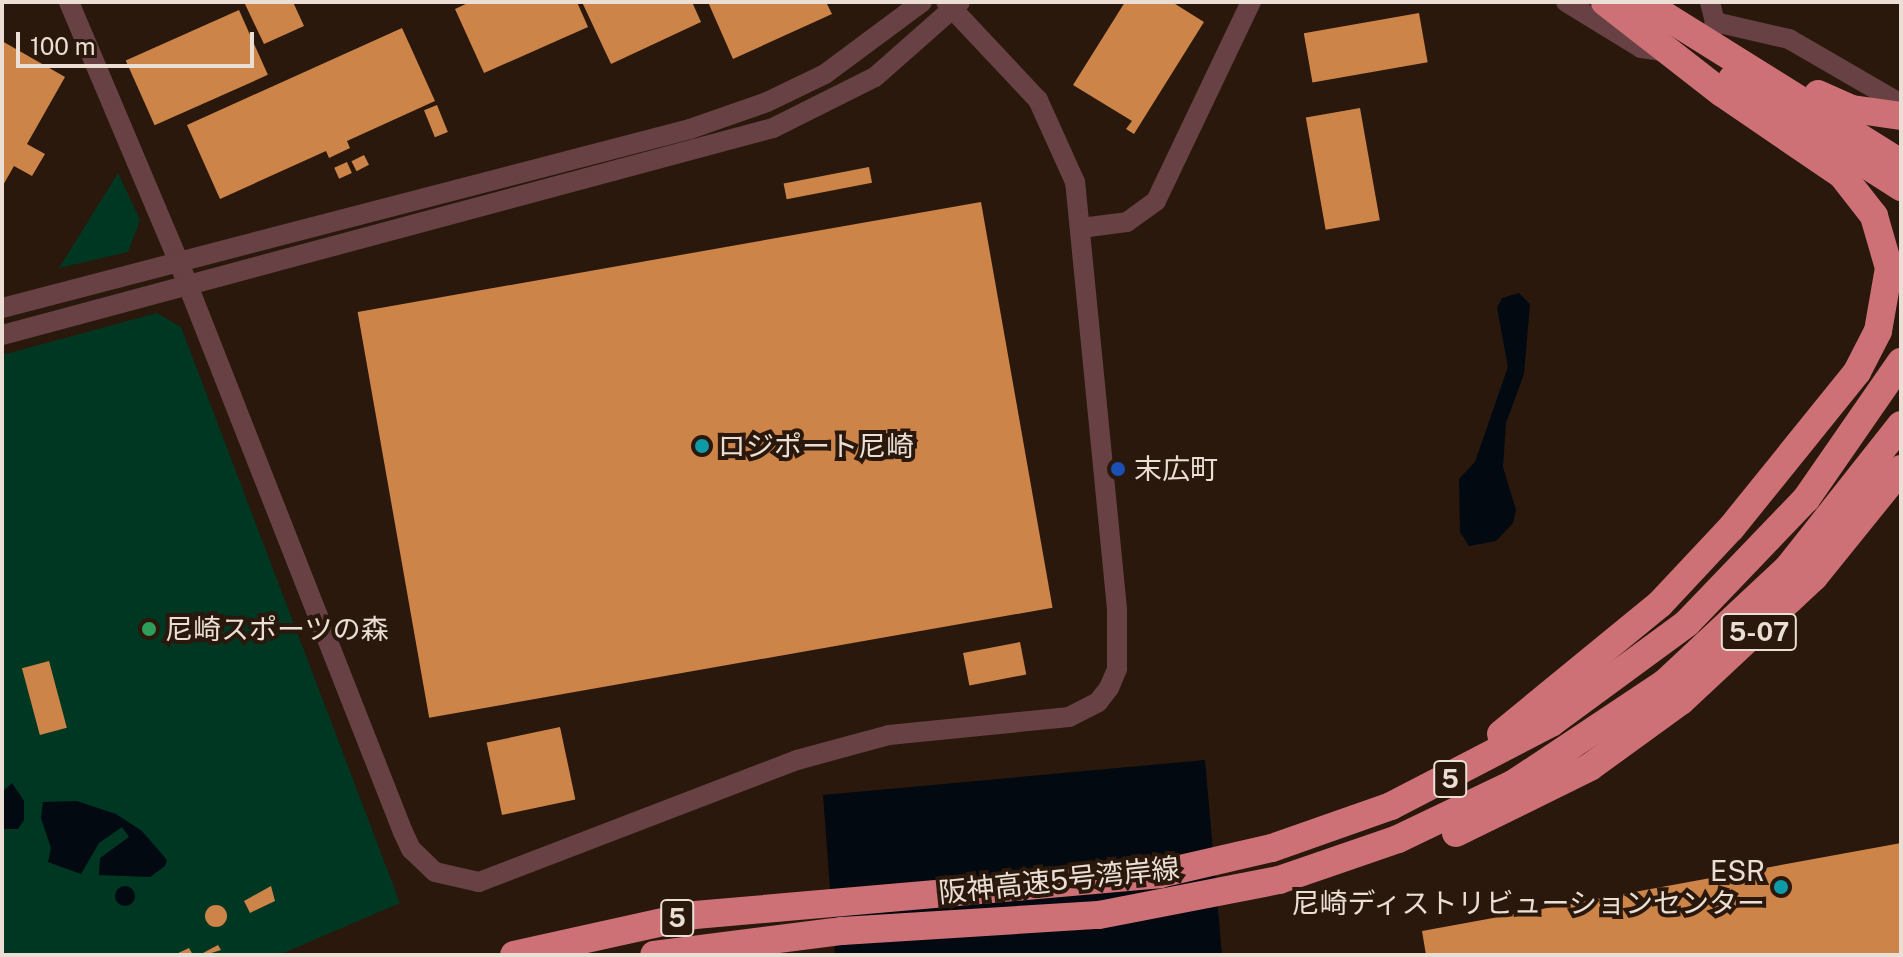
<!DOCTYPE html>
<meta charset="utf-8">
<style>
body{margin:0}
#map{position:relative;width:1903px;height:957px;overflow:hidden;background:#29180b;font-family:"Public Sans","Noto Sans JP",sans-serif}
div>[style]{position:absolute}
.green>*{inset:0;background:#003723}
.water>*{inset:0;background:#020910}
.round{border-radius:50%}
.building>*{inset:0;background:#cd8449;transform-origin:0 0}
.minor>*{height:20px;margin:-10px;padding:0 10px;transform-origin:10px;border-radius:10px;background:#674143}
.highway>*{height:28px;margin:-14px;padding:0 14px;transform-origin:14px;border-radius:14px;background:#ce7177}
.highway-bridge>*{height:28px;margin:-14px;padding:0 14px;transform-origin:14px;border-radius:14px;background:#ce7177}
.dots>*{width:22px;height:22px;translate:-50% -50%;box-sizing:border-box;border:4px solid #29180b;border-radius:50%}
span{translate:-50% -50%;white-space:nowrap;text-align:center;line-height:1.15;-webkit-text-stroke:8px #29180b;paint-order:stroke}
.shield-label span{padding:2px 6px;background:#29180b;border:2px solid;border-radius:6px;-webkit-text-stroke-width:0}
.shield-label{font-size:26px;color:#eaded5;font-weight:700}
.poi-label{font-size:28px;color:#eaded5}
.left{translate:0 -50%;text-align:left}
.right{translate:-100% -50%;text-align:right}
.street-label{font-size:28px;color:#eaded5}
.frame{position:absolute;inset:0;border:4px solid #eaded5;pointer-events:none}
.scale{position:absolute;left:16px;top:32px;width:238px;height:36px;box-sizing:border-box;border:4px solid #eaded5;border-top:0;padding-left:10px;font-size:24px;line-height:28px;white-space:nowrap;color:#eaded5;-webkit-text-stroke:6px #29180b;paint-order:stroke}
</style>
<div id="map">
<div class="green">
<i style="clip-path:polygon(118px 173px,140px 220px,128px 252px,59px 268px)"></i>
<i style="clip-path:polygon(157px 313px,181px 327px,400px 903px,279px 955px,2px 955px,2px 355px)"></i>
</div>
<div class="water">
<i style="clip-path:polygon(1519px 293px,1530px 304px,1524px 374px,1506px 423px,1503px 467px,1516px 510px,1513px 523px,1496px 541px,1469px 546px,1460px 532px,1459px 479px,1475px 462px,1508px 367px,1497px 308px,1502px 298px)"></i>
<i style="clip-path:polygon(1205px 760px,1222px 955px,835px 955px,823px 795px)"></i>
<i style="clip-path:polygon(12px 783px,24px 801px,24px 820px,18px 829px,2px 829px,2px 792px)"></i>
<i style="clip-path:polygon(77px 801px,116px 814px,142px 831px,167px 860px,165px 866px,150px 877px,99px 875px,100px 858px,129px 837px,122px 827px,99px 843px,81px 874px,48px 862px,51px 848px,41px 818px,43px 802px)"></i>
<i class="round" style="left:115px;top:886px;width:20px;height:20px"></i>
</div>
<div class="building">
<i style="clip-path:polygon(244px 2px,293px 2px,304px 26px,264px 44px)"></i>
<i style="clip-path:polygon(470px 2px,577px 2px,588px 27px,484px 73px,455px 9px)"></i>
<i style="clip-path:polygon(582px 2px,692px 2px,701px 22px,611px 64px)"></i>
<i style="clip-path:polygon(708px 2px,826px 2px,832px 14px,733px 59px)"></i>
<i style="clip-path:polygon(1125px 2px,1172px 2px,1204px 22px,1134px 134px,1126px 129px,1132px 121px,1073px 85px)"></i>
<i style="left:239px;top:10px;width:71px;height:124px;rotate:66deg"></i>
<i style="left:1419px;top:13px;width:50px;height:117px;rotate:80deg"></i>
<i style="clip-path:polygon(402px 28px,435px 101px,347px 141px,350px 148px,329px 158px,326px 151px,220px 199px,187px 125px)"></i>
<i style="clip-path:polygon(2px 41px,65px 77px,27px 144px,45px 154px,32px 176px,14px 166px,2px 187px)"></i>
<i style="left:437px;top:105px;width:29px;height:14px;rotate:68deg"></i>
<i style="left:1360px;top:108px;width:114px;height:55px;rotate:80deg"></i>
<i style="left:364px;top:155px;width:11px;height:14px;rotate:63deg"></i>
<i style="left:347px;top:162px;width:12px;height:14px;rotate:66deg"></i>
<i style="left:869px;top:167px;width:16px;height:87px;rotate:79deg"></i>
<i style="left:981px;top:202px;width:412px;height:633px;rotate:80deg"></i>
<i style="left:1020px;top:642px;width:33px;height:58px;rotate:79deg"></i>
<i style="left:49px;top:661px;width:69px;height:28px;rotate:75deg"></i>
<i style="left:560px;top:727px;width:74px;height:75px;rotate:78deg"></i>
<i style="clip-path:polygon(1901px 843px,1901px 955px,1426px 955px,1422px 931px)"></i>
<i style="clip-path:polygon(271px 886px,275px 901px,250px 913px,244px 901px)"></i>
<i class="round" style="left:205px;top:905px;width:22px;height:22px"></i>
<i style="clip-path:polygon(218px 945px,221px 950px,205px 955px,203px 953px)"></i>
<i style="clip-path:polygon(189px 948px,193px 955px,174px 955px)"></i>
</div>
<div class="minor">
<i style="left:69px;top:2px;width:280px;rotate:67.1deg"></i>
<i style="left:178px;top:260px;width:615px;rotate:68.53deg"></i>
<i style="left:403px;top:832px;width:19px;rotate:65deg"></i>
<i style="left:411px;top:849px;width:33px;rotate:44deg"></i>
<i style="left:435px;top:872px;width:45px;rotate:12.8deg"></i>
<i style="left:479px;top:882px;width:341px;rotate:-21deg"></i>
<i style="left:797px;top:760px;width:95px;rotate:-15.2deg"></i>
<i style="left:889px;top:735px;width:181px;rotate:-5.7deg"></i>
<i style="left:1069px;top:717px;width:33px;rotate:-27deg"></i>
<i style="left:1098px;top:702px;width:18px;rotate:-52deg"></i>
<i style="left:1109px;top:688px;width:21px;rotate:-67deg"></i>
<i style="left:1117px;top:669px;width:60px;rotate:-90deg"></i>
<i style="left:1117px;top:609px;width:429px;rotate:-95.6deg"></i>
<i style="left:1075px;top:182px;width:90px;rotate:-114.3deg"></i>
<i style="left:1038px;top:100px;width:134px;rotate:-133.2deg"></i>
<i style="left:1566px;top:2px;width:88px;rotate:31.5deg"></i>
<i style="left:1641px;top:48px;width:27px;rotate:8deg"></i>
<i style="left:1710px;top:2px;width:21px;rotate:76deg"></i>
<i style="left:1715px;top:22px;width:15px;rotate:106deg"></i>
<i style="left:1715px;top:22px;width:76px;rotate:12.9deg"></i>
<i style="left:1789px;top:39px;width:129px;rotate:30.1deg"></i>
<i style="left:1081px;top:228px;width:46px;rotate:-7.4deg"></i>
<i style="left:1127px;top:222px;width:36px;rotate:-36deg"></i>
<i style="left:1156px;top:201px;width:221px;rotate:-64.5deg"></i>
<i style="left:2px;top:308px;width:711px;rotate:-14.58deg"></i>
<i style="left:690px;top:129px;width:82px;rotate:-19.3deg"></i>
<i style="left:767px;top:102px;width:64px;rotate:-25.8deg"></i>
<i style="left:825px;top:74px;width:121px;rotate:-36.6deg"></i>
<i style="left:2px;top:335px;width:798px;rotate:-15.03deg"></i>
<i style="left:773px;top:128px;width:114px;rotate:-26.6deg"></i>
<i style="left:875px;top:77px;width:113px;rotate:-41.4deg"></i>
</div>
<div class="highway">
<i style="left:1732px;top:79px;width:201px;rotate:32.6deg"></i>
<i style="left:1501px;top:734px;width:205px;rotate:-39.3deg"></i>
<i style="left:1456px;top:833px;width:149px;rotate:-26.2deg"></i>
<i style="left:1590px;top:767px;width:112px;rotate:-36deg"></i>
<i style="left:1681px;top:701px;width:182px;rotate:-43deg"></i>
<i style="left:1814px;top:577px;width:139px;rotate:-51.1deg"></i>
<i style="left:514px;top:955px;width:185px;rotate:-12.5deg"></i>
<i style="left:695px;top:915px;width:466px;rotate:-5deg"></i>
<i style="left:1159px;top:874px;width:116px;rotate:-13deg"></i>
<i style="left:1272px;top:848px;width:126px;rotate:-19.4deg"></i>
<i style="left:1391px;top:806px;width:180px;rotate:-27.4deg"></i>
<i style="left:1551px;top:723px;width:169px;rotate:-36.3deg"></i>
<i style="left:1687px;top:623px;width:172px;rotate:-46.2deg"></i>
<i style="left:1806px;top:499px;width:167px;rotate:-55.3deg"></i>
<i style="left:654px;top:955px;width:190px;rotate:-7.3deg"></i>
<i style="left:842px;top:931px;width:257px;rotate:-3.6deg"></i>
<i style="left:1099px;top:915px;width:183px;rotate:-11deg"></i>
<i style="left:1279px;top:880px;width:126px;rotate:-19deg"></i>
<i style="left:1398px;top:839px;width:127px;rotate:-25.6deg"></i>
<i style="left:1513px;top:784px;width:182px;rotate:-33.6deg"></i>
<i style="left:1665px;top:683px;width:168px;rotate:-43.1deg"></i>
<i style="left:1788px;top:568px;width:182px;rotate:-51.7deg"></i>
</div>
<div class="highway-bridge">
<i style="left:1605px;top:2px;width:148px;rotate:37.9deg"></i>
<i style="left:1722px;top:93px;width:145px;rotate:34.3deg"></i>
<i style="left:1842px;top:175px;width:52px;rotate:52deg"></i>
<i style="left:1874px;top:216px;width:54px;rotate:73.9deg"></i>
<i style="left:1889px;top:268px;width:64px;rotate:99.9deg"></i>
<i style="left:1878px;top:331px;width:46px;rotate:117.1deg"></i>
<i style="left:1857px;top:372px;width:201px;rotate:128.9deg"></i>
<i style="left:1731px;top:528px;width:104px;rotate:133.1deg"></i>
<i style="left:1643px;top:2px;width:304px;rotate:32deg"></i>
<i style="left:1818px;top:94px;width:37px;rotate:24deg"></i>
<i style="left:1852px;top:109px;width:49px;rotate:8.1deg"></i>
</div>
<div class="dots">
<i style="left:702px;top:446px;background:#0f9aa8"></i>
<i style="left:1118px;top:469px;background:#1a4fb4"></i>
<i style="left:149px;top:629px;background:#2e9e5b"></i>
<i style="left:1781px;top:887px;background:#0f9aa8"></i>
</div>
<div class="shield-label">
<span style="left:1759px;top:632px">5-07</span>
<span style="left:1450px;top:779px">5</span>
<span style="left:677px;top:918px">5</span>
</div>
<div class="poi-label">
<span class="left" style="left:718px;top:446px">ロジポート尼崎</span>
<span class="left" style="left:1134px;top:469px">末広町</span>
<span class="left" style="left:165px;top:629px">尼崎スポーツの森</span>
<span class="right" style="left:1765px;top:887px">ESR<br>尼崎ディストリビューションセンター</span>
</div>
<div class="street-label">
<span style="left:1059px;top:880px;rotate:-6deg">阪神高速5号湾岸線</span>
</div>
<div class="frame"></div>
<div class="scale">100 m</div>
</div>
